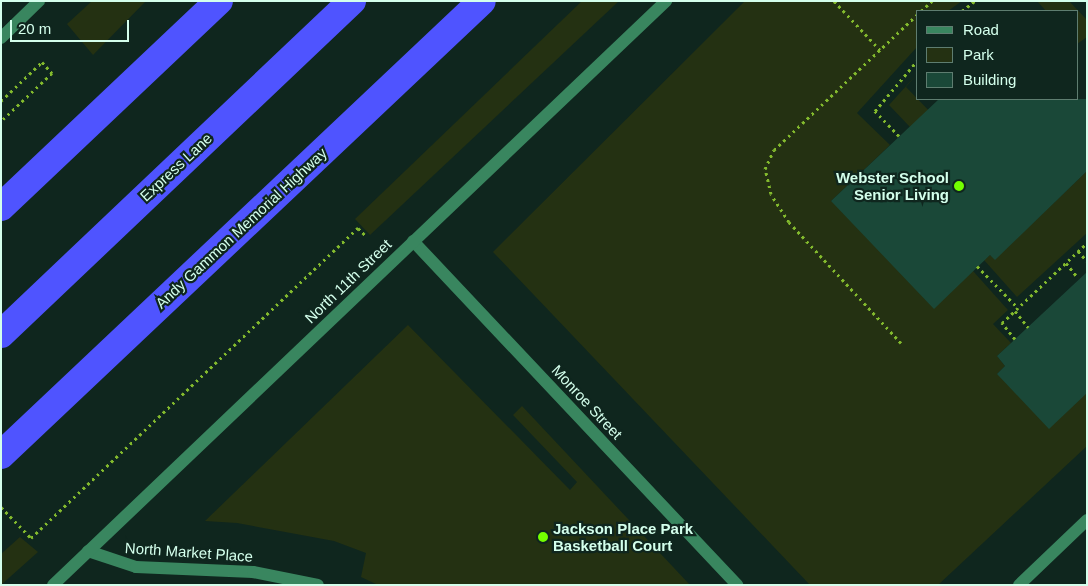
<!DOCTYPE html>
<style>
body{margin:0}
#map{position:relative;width:1088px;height:586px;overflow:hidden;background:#0f261e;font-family:Arial,sans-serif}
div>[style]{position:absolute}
.green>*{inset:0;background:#243112}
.building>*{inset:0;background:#1a4838}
.path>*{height:3px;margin-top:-1.5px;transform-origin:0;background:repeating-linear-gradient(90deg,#83ba2d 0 2.5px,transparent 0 6.5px)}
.minor>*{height:12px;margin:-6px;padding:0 6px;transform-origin:6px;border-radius:6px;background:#39865f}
.highway>*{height:28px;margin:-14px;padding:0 14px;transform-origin:14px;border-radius:14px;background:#4f54ff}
.dots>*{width:14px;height:14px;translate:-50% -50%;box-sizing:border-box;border:2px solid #0f261e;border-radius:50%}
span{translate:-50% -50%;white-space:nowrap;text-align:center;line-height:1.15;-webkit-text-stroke:4.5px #0f261e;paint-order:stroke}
.street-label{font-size:15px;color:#d4ffec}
.poi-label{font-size:15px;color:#d4ffec;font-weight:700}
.right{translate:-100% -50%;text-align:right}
.left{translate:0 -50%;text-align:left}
.frame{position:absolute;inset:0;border:2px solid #d4ffec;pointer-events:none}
.legend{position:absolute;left:916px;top:10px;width:162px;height:90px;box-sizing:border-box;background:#0f261e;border:1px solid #5e7d70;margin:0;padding:6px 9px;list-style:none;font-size:15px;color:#d4ffec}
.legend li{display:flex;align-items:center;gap:10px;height:25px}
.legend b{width:25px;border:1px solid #5e7d70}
.scale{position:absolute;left:10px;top:20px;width:119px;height:22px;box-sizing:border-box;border:2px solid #d4ffec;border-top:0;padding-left:6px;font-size:15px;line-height:18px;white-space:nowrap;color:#d4ffec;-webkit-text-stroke:4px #0f261e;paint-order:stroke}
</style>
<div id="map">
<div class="green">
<i style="clip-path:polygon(92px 1px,146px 1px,93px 55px,67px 24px)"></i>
<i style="clip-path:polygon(582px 1px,619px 1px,370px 235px,355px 219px)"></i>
<i style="clip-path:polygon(745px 1px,962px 1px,948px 11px,917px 11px,917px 47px,857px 113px,890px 145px,831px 201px,973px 271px,1008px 310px,993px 324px,1011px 343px,997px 356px,1005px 366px,997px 374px,1087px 393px,1087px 446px,938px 585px,810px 585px,493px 252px)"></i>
<i style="clip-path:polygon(1037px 1px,1069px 1px,1087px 20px,1087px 37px,1077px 44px,1077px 11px,1046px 11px)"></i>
<i style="clip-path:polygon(917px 74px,906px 87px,969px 152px,951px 170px,889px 105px)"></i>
<i style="clip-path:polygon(1087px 171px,1087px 233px,1017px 297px,984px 260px,990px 255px,995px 259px)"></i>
<i style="clip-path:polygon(408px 325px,570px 490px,577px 482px,513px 415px,522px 406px,690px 585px,378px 585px,361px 577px,366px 553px,334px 541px,237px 523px,205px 521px)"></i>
<i style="clip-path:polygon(20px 537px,38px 552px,1px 585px,1px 554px)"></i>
</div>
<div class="building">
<i style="clip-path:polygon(939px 99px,1087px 99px,1087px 171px,995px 260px,990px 255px,934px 309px,831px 201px)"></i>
<i style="clip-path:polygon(1087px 272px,1087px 393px,1049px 429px,997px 374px,1005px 366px,997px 356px)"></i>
</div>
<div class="path">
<i style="left:834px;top:1px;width:67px;rotate:46.8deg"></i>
<i style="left:921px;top:11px;width:15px;rotate:-42deg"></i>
<i style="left:962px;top:11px;width:16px;rotate:-38deg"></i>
<i style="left:1px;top:101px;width:57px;rotate:-43.6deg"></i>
<i style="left:42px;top:62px;width:15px;rotate:48deg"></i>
<i style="left:52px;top:73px;width:70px;rotate:136.7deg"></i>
<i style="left:899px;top:136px;width:35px;rotate:-134deg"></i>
<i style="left:875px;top:111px;width:65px;rotate:-50deg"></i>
<i style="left:1078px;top:251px;width:13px;rotate:48deg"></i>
<i style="left:1066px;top:263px;width:19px;rotate:51deg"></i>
<i style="left:977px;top:266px;width:59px;rotate:45.7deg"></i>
<i style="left:1015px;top:311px;width:21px;rotate:51deg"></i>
<i style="left:1015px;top:339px;width:21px;rotate:-129deg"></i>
<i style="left:1002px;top:323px;width:117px;rotate:-43.3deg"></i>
<i style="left:901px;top:343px;width:165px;rotate:-132.8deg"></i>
<i style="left:789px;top:222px;width:33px;rotate:-123deg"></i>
<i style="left:771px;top:194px;width:26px;rotate:-103deg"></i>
<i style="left:765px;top:169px;width:21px;rotate:-65deg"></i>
<i style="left:774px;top:150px;width:197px;rotate:-43.4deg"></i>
<i style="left:1px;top:507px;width:43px;rotate:45.9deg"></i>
<i style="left:31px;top:538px;width:451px;rotate:-43.5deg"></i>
<i style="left:358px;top:228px;width:11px;rotate:45deg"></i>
</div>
<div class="minor">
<i style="left:1px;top:38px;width:53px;rotate:-44.2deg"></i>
<i style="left:413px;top:241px;width:473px;rotate:46.7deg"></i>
<i style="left:88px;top:551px;width:51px;rotate:18.4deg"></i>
<i style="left:136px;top:567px;width:117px;rotate:2.4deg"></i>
<i style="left:253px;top:572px;width:66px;rotate:11.3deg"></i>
<i style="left:53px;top:585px;width:847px;rotate:-43.61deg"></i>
<i style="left:1019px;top:585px;width:94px;rotate:-43.7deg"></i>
</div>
<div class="highway">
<i style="left:1px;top:207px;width:300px;rotate:-43.4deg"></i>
<i style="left:1px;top:334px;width:484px;rotate:-43.5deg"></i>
<i style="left:1px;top:455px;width:661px;rotate:-43.35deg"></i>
</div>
<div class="dots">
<i style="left:959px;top:186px;background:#73ff00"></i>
<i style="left:543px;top:537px;background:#73ff00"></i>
</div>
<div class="street-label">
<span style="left:176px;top:167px;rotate:-43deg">Express Lane</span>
<span style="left:241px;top:228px;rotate:-43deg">Andy Gammon Memorial Highway</span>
<span style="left:348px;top:281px;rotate:-44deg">North 11th Street</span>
<span style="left:587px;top:402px;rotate:47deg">Monroe Street</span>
<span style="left:189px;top:552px;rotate:4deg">North Market Place</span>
</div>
<div class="poi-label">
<span class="right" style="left:949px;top:186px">Webster School<br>Senior Living</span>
<span class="left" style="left:553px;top:537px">Jackson Place Park<br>Basketball Court</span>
</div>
<div class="frame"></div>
<ul class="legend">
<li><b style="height:6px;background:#39865f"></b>Road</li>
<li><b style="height:14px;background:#243112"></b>Park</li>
<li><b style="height:14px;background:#1a4838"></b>Building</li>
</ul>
<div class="scale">20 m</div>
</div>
